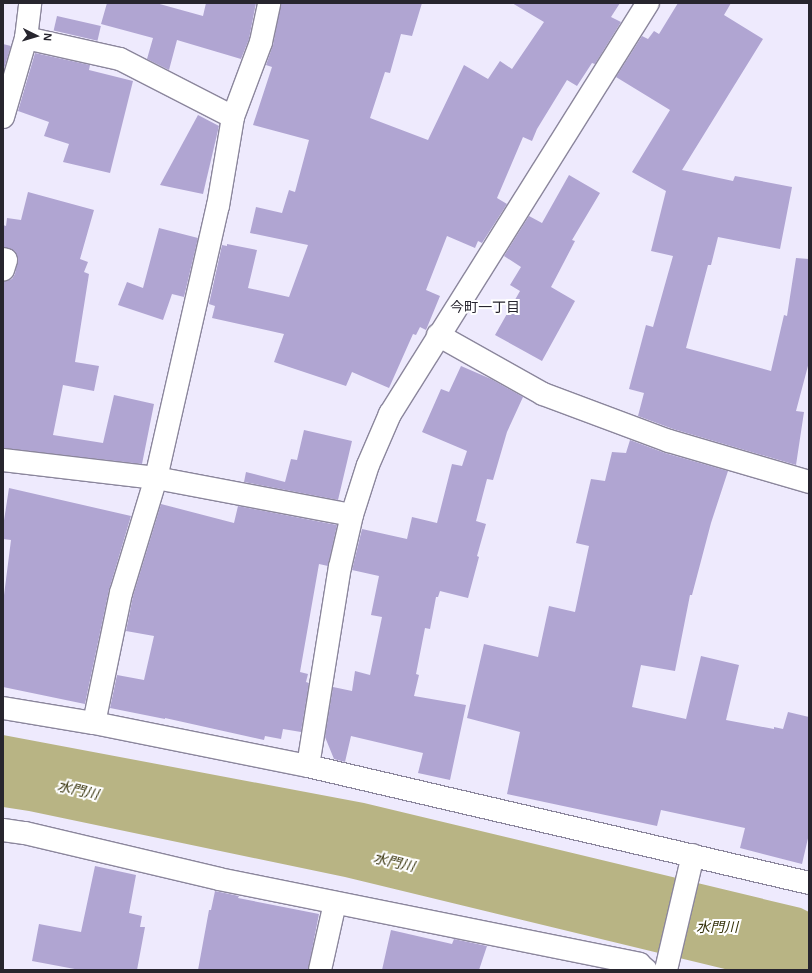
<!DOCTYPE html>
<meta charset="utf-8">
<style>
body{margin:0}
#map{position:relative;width:812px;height:973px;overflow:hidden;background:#eeeafd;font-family:Arial,"Noto Sans JP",sans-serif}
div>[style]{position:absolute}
.water>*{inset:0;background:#b8b484}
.building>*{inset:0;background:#b0a5d2;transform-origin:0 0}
.roads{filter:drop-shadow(1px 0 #8b869c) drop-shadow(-1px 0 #8b869c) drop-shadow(0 1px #8b869c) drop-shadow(0 -1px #8b869c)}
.minor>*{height:22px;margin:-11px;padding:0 11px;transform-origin:11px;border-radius:11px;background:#fff}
span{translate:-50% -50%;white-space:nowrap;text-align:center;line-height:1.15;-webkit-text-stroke:4px #fff;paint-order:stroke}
.neighbourhood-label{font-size:14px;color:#27252e}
.water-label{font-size:14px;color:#37330b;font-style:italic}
.frame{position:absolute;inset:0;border:4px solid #27252e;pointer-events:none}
.north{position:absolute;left:16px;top:16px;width:40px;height:40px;-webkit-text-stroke:3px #fff;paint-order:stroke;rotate:95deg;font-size:11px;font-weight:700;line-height:16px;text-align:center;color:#27252e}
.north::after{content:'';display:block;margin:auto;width:14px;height:18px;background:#27252e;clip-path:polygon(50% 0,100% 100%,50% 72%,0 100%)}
</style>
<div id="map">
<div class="water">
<i style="clip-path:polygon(3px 735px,364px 803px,801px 908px,809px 912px,809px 970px,729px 970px,345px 877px,29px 811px,3px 807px)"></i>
</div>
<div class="building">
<i style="clip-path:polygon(107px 3px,156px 3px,203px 16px,206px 3px,256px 3px,249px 39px,241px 59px,177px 40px,169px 70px,147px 59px,153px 38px,101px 24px)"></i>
<i style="clip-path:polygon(281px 3px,422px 3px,412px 36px,401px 34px,390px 73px,385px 72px,370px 118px,428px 140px,464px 65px,488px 79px,500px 61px,512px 69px,544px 22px,512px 3px,620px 3px,611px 17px,621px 22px,595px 64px,592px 63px,577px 86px,567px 80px,537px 129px,532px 141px,523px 137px,497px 198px,507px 204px,482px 243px,478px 241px,475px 248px,447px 236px,426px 290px,440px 296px,426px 330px,420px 327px,416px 335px,413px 334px,389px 388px,352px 372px,346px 386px,274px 362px,284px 334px,212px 318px,215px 306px,209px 304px,222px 245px,227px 246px,227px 244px,257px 250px,248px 288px,289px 297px,308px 245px,250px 233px,256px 207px,282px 213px,289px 190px,295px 192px,309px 140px,253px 125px,272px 67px,266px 65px,273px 45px)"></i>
<i style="clip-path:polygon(678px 3px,731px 3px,724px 15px,763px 39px,682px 170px,733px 181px,735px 176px,792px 187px,780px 249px,718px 237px,711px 265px,708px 265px,686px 348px,771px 371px,784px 315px,787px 316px,796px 258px,809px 259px,809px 362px,796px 411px,804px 412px,796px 465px,673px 429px,638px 416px,644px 393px,629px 389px,646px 325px,653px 327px,673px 256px,651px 251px,666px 191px,632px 172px,670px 110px,616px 77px,642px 36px,648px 39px,654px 31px,659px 34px)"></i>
<i style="left:57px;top:16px;width:45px;height:15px;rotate:13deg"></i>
<i style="clip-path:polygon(3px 44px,11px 46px,3px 72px)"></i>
<i style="clip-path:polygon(35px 53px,90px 65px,89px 70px,133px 81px,110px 173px,63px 162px,69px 144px,44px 136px,49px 122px,18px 111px)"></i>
<i style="clip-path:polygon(198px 115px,219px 126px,203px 194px,160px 185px)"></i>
<i style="clip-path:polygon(569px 175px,600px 193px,572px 240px,575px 241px,551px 287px,575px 301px,542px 361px,495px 335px,520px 291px,510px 285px,521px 267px,504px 256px,529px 216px,542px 223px)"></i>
<i style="clip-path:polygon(28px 192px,94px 210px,80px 259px,88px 262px,84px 272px,89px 274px,75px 362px,99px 366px,94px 391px,63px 385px,53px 435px,103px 443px,114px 395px,154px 404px,142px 464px,3px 448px,3px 282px,12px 279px,15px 274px,18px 258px,15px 251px,3px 247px,3px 225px,6px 226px,7px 218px,21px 220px)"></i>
<i style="clip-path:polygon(159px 228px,198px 238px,184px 297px,172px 294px,163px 320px,118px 305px,127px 282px,143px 288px)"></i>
<i style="clip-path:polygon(461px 366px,491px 379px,523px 397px,507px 432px,493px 480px,487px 479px,476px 521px,486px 524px,477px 556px,479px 557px,468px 598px,440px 591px,438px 597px,436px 597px,430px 629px,425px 628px,416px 674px,419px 675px,414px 696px,466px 705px,450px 780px,418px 773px,423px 753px,351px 736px,345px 762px,334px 759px,325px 737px,333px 687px,352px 691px,355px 671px,370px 675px,382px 617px,371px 615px,379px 576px,352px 570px,362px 529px,407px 539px,412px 517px,437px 523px,452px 464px,462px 466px,467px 451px,422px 432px,441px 389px,449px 392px)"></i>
<i style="clip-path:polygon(304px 430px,352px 441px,338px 500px,244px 482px,246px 472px,285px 482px,291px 459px,297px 460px)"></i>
<i style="clip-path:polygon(630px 440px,665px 453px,728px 471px,711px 523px,692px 595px,690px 595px,675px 671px,641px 665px,632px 707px,686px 719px,701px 656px,739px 665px,726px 720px,774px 729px,774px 727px,783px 729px,788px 712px,809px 717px,809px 834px,802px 864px,740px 848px,745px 828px,661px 810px,657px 826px,507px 794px,520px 732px,467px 718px,484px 644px,538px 657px,549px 606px,575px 612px,589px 546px,576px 543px,591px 479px,605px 481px,612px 452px,626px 453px)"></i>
<i style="clip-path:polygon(9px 488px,131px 516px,109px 590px,85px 704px,3px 687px,3px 603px,11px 540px,3px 539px,3px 527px)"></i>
<i style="clip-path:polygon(161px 504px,234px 523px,238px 506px,337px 525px,328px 566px,319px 564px,300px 672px,308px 674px,306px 682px,309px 683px,301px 732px,283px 729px,281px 739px,265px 736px,264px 740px,165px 718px,165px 719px,110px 708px,117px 675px,144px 680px,154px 636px,126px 631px,133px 596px)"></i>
<i style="clip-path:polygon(95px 866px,136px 875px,129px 913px,142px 916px,140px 927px,145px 927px,137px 970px,80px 970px,32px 961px,39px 924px,81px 932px)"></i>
<i style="clip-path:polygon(215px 891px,239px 896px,238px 898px,319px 914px,308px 970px,198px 970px,209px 910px,211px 910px)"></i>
<i style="clip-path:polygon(391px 930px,452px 944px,454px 939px,487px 946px,479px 970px,382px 970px)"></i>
</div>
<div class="roads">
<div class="minor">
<i style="left:26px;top:38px;width:96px;rotate:12.6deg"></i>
<i style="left:120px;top:59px;width:127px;rotate:27.2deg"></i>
<i style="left:3px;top:117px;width:82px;rotate:-73.8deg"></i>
<i style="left:26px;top:38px;width:35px;rotate:-83deg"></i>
<i style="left:3px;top:259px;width:3px;rotate:18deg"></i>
<i style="left:6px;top:260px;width:10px;rotate:107deg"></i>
<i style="left:438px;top:335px;width:120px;rotate:29.3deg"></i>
<i style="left:543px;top:394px;width:134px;rotate:20.5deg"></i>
<i style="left:669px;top:441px;width:146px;rotate:16.3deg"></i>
<i style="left:3px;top:460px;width:154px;rotate:6.7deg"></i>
<i style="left:156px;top:478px;width:199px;rotate:10.7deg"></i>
<i style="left:3px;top:708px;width:92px;rotate:9.4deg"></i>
<i style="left:94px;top:723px;width:218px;rotate:11.4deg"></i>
<i style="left:308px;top:766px;width:514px;rotate:13.14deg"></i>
<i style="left:94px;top:723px;width:133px;rotate:-78.3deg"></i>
<i style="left:121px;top:593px;width:120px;rotate:-73.1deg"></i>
<i style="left:156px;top:478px;width:279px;rotate:-77.2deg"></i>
<i style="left:218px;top:206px;width:90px;rotate:-80.4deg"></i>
<i style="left:233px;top:117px;width:80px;rotate:-69.5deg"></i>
<i style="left:261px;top:42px;width:40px;rotate:-78deg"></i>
<i style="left:308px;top:766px;width:202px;rotate:-80.9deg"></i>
<i style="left:340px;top:567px;width:53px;rotate:-77deg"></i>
<i style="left:352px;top:515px;width:52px;rotate:-72.3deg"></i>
<i style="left:368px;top:465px;width:56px;rotate:-66.7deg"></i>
<i style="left:390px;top:414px;width:485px;rotate:-57.9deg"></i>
<i style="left:3px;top:830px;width:22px;rotate:8deg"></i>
<i style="left:25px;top:833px;width:199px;rotate:13.3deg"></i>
<i style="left:219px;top:879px;width:429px;rotate:11.4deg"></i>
<i style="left:639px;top:964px;width:9px;rotate:41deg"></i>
<i style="left:320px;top:970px;width:69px;rotate:-77.4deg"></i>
<i style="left:666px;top:970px;width:118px;rotate:-76.8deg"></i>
</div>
</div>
<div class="neighbourhood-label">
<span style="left:485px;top:307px">今町一丁目</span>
</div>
<div class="water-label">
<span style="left:78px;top:790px;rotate:13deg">水門川</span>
<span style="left:394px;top:862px;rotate:13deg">水門川</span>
<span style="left:717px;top:927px">水門川</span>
</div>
<div class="frame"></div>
<div class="north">N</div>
</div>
